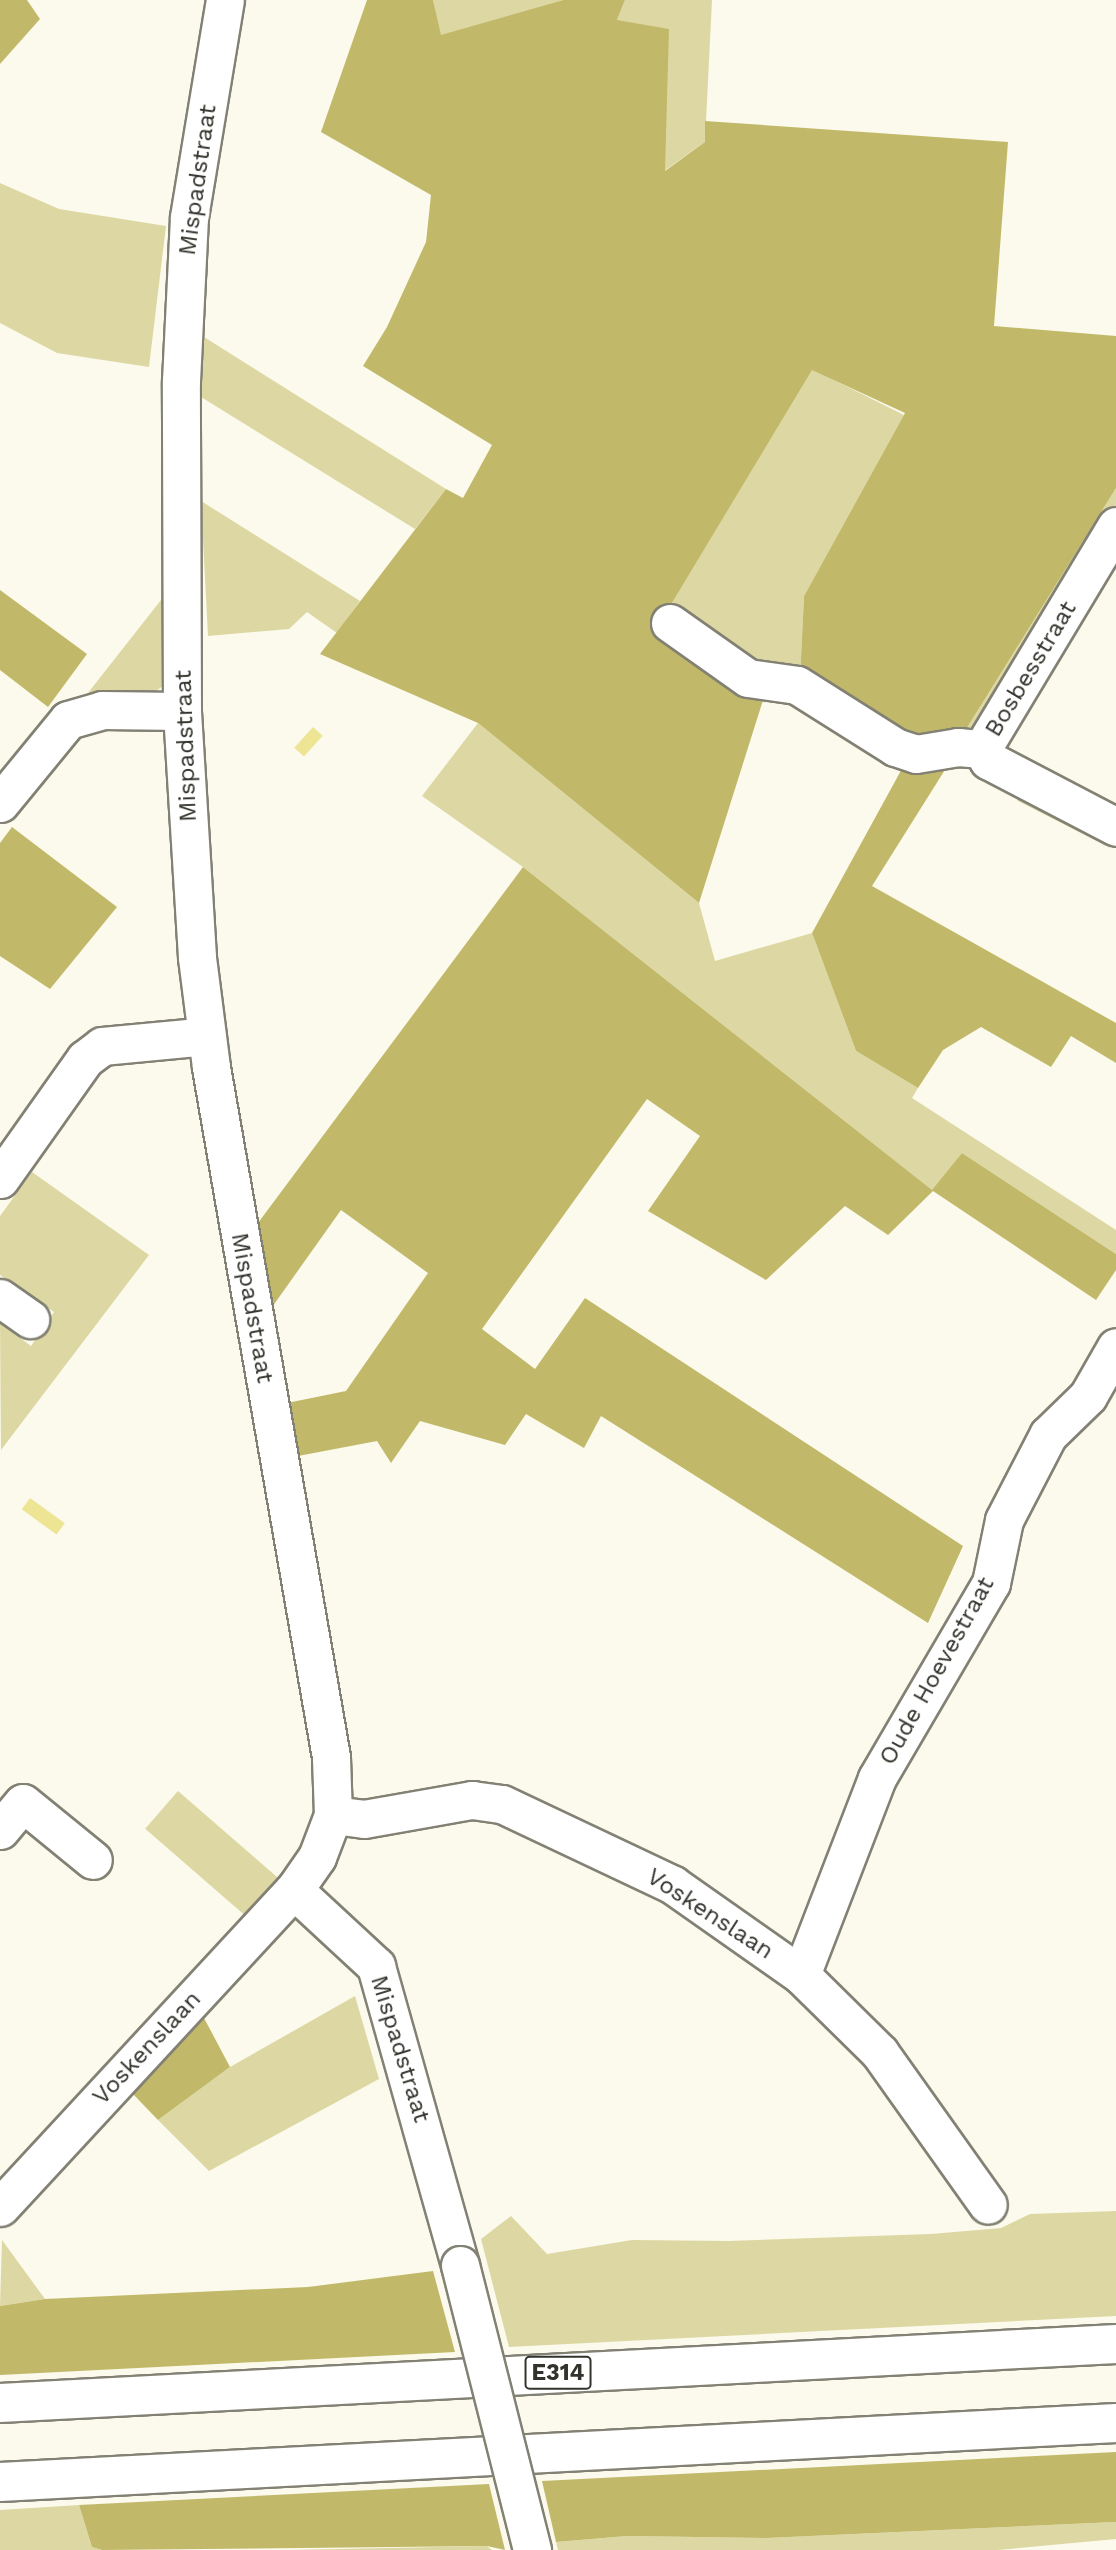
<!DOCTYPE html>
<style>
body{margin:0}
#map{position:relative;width:1116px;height:2550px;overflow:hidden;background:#fbfaec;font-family:"Work Sans",sans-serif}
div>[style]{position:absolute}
.green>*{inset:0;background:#ddd8a3;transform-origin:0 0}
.forest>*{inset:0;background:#c1b969}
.water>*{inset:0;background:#ede594;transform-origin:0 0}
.roads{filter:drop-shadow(2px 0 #828174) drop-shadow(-2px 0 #828174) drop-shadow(0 2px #828174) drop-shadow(0 -2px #828174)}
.minor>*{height:37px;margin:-18.5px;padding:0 18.5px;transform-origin:18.5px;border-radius:18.5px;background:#fff}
.highway>*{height:38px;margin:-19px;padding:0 19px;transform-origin:19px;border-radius:19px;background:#fff}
.bridges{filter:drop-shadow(2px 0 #828174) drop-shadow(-2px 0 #828174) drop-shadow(0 2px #828174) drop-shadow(0 -2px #828174)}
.minor-bridge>*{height:37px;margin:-18.5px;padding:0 18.5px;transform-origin:18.5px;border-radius:18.5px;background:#fff}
span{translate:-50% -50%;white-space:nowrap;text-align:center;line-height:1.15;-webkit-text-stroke:7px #fff;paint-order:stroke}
.shield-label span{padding:2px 5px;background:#fff;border:2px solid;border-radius:5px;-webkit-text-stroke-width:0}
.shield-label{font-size:23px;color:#33332d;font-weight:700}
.street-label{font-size:24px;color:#33332d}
</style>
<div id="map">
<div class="green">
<i style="clip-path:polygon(433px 0,563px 0,440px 36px)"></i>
<i style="clip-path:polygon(625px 0,712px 0,705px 142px,664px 171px,665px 119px,617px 20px)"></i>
<i style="clip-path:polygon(0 183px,59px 209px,166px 226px,149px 367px,57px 353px,0 323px)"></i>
<i style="clip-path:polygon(204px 337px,446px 489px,415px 529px,201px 397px)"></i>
<i style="clip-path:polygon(812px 369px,904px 415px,804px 596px,800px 678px,751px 673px,666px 613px)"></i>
<i style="clip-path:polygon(1116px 488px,1116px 506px,1082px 565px,973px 733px,965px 731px)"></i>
<i style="clip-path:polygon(201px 501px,360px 601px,337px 633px,307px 612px,289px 629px,208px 636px)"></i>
<i style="clip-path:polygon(170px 599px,171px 680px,148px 697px,84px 698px,161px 600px)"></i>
<i style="clip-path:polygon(478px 723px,699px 903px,715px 961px,812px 933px,856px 1051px,918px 1088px,912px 1098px,1116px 1230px,1116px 1254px,962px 1153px,933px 1191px,523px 867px,422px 796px)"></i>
<i style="left:1023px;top:789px;width:104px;height:13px;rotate:27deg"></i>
<i style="clip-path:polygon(32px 1172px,149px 1255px,1px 1450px,0 1323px,31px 1346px,54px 1312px,0 1275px,0 1216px)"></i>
<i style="left:178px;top:1791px;width:135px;height:50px;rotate:41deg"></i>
<i style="clip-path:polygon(355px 1996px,379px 2079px,209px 2171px,158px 2120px,230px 2067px)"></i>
<i style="clip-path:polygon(1116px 2211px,1116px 2316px,509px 2347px,481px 2239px,511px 2216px,547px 2254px,632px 2240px,729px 2241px,931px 2234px,1001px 2228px,1030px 2214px)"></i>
<i style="clip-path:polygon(2px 2240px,45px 2299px,0 2306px)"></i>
<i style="clip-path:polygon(79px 2505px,92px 2547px,102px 2550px,0 2550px,0 2510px)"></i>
<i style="clip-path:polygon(1116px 2522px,1116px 2539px,998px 2550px,558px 2550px,556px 2542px,627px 2536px,767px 2538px)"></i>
<i style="clip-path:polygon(487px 2546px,492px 2550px,288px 2550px)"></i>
</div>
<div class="forest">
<i style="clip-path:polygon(0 0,27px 0,40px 19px,0 64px)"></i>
<i style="clip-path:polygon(367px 0,433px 0,441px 35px,563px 0,625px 0,617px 20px,669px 29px,665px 171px,705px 142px,705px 121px,1008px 142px,994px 326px,1116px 336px,1116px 488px,965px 731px,916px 747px,800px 678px,804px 596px,905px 413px,812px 370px,660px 623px,764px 697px,699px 903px,478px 723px,320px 654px,446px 489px,463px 498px,492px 445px,363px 366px,387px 327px,426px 242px,431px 195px,321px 132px)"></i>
<i style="clip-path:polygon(0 590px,87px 654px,48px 707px,0 670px)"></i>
<i style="clip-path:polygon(904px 765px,948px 765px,872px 886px,1116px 1023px,1116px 1063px,1071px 1036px,1051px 1067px,981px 1027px,943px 1050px,918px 1088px,856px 1051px,812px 933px)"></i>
<i style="clip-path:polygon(12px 827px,117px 907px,50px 989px,0 956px,0 843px)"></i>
<i style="clip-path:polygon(523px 867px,932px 1190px,962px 1153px,1116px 1254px,1116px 1270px,1096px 1300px,933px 1191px,888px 1235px,845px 1206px,766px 1280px,648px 1211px,700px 1136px,647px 1099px,482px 1329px,535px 1369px,585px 1298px,963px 1546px,928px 1623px,601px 1416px,584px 1448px,526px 1414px,505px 1445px,420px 1421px,391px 1463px,377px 1441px,298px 1456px,287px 1403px,346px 1391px,428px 1273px,341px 1210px,270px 1310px,255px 1227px)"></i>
<i style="clip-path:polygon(204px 2018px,230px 2067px,158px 2120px,133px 2094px)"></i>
<i style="clip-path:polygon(433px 2271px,455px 2352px,0 2375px,0 2306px,45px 2299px,308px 2287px)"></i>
<i style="clip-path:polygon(1116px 2452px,1116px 2522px,1093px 2523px,767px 2538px,627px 2536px,556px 2542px,542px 2481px)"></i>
<i style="clip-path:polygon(489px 2484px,505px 2550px,487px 2546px,102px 2550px,92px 2547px,79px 2505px)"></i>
</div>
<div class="water">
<i style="left:313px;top:727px;width:13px;height:28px;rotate:42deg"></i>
<i style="left:30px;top:1498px;width:43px;height:14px;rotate:36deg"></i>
</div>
<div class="roads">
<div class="minor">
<i style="left:1116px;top:526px;width:260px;rotate:121deg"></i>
<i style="left:982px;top:749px;width:13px;rotate:61deg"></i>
<i style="left:988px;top:760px;width:144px;rotate:27.6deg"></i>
<i style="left:670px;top:623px;width:95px;rotate:35.2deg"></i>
<i style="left:748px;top:678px;width:49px;rotate:8.1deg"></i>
<i style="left:797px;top:685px;width:116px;rotate:32.3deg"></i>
<i style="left:895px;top:747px;width:22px;rotate:18deg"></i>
<i style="left:916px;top:754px;width:43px;rotate:-9.5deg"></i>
<i style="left:958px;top:747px;width:24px;rotate:5deg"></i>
<i style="left:0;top:803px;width:107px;rotate:-50.7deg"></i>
<i style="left:68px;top:720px;width:35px;rotate:-16deg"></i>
<i style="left:102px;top:710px;width:80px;rotate:0.7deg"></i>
<i style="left:0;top:1179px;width:147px;rotate:-54.7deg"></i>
<i style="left:85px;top:1059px;width:21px;rotate:-37deg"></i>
<i style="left:102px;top:1046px;width:105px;rotate:-5.4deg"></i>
<i style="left:0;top:1298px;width:37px;rotate:35deg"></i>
<i style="left:333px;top:1815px;width:31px;rotate:7deg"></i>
<i style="left:364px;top:1819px;width:110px;rotate:-10deg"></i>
<i style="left:472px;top:1800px;width:30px;rotate:8deg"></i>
<i style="left:502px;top:1804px;width:189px;rotate:25.3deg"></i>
<i style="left:673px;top:1885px;width:156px;rotate:35.1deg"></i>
<i style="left:801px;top:1975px;width:111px;rotate:44.6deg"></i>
<i style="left:880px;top:2053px;width:186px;rotate:54.6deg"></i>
<i style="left:0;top:1830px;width:35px;rotate:-50deg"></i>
<i style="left:23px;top:1803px;width:90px;rotate:39.2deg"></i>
<i style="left:294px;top:1890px;width:112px;rotate:42.8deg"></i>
<i style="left:376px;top:1966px;width:311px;rotate:74.3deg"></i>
<i style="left:801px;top:1975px;width:211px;rotate:-68.9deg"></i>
<i style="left:877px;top:1778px;width:226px;rotate:-59.7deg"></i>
<i style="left:991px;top:1583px;width:64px;rotate:-78.3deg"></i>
<i style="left:1004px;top:1520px;width:96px;rotate:-62.6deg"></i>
<i style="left:1048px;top:1435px;width:56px;rotate:-44.3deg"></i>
<i style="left:1088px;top:1396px;width:56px;rotate:-60.3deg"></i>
<i style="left:0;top:2207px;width:432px;rotate:-47.2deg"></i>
<i style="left:294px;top:1890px;width:40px;rotate:-55.1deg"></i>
<i style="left:317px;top:1857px;width:45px;rotate:-69.1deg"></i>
<i style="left:333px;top:1815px;width:58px;rotate:-92deg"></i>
<i style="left:331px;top:1757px;width:700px;rotate:-99.87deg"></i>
<i style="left:211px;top:1067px;width:111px;rotate:-97.3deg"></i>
<i style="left:197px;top:957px;width:246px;rotate:-93.5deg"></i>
<i style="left:182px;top:711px;width:330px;rotate:-90.2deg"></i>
<i style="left:181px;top:381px;width:164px;rotate:-87.2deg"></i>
<i style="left:189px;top:217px;width:220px;rotate:-80.6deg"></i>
</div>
<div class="highway">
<i style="left:0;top:2403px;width:1118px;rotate:-3.03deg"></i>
<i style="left:0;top:2482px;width:1118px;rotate:-3.03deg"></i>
</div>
</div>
<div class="bridges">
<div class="minor-bridge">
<i style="left:460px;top:2265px;width:294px;rotate:75.8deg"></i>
</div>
</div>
<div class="shield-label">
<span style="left:558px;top:2373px">E314</span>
</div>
<div class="street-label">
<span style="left:198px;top:180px;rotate:-82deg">Mispadstraat</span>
<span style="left:1031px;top:669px;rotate:-59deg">Bosbesstraat</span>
<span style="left:186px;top:746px;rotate:-92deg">Mispadstraat</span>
<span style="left:252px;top:1308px;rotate:80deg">Mispadstraat</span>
<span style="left:937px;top:1671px;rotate:-61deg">Oude Hoevestraat</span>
<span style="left:710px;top:1914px;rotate:33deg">Voskenslaan</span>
<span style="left:147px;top:2048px;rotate:-47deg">Voskenslaan</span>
<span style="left:400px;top:2049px;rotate:73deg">Mispadstraat</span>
</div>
</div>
